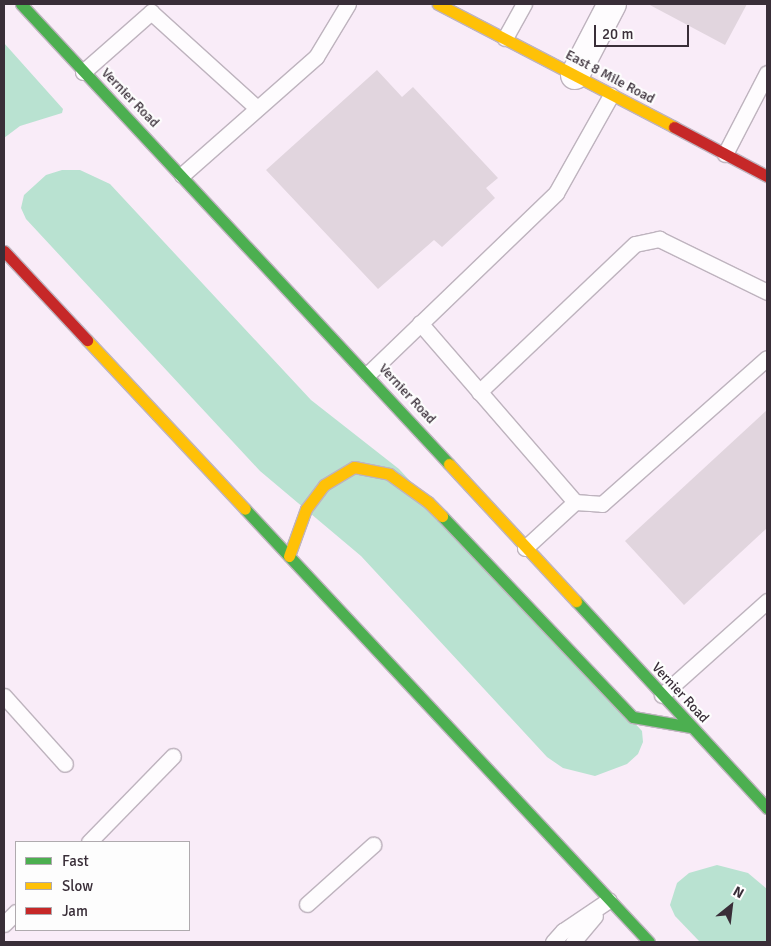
<!DOCTYPE html>
<style>
body{margin:0}
#map{position:relative;width:771px;height:946px;overflow:hidden;background:#f9ecf8;font-family:Signika,sans-serif}
div>[style]{position:absolute}
.green>*{inset:0;background:#b9e2d1}
.building>*{inset:0;background:#e1d5de}
.roads{filter:drop-shadow(1px 0 #beb3be) drop-shadow(-1px 0 #beb3be) drop-shadow(0 1px #beb3be) drop-shadow(0 -1px #beb3be)}
.lane>*{height:15px;margin:-7.5px;padding:0 7.5px;transform-origin:7.5px;border-radius:7.5px;background:#fefcfe}
.street>*{height:28px;margin:-14px;padding:0 14px;transform-origin:14px;border-radius:14px;background:#fefcfe}
.fast>*{height:11px;margin:-5.5px;padding:0 5.5px;transform-origin:5.5px;border-radius:5.5px;background:#4caf50}
.slow>*{height:11px;margin:-5.5px;padding:0 5.5px;transform-origin:5.5px;border-radius:5.5px;background:#ffc107}
.jam>*{height:11px;margin:-5.5px;padding:0 5.5px;transform-origin:5.5px;border-radius:5.5px;background:#c62828}
span{translate:-50% -50%;white-space:nowrap;text-align:center;line-height:1.15;-webkit-text-stroke:4.5px #fdfdfd;paint-order:stroke}
.street-label{font-size:14px;color:#392e38}
.frame{position:absolute;inset:0;border:5px solid #392e38;pointer-events:none}
.legend{position:absolute;left:15px;top:841px;width:175px;height:90px;box-sizing:border-box;background:#fdfdfd;border:1px solid #afaaae;margin:0;padding:6px 9px;list-style:none;font-size:15px;color:#392e38}
.legend li{display:flex;align-items:center;gap:10px;height:25px}
.legend b{width:25px;border:1px solid #afaaae}
.north{position:absolute;left:706px;top:881px;width:50px;height:50px;-webkit-text-stroke:4px #fdfdfd;paint-order:stroke;rotate:29deg;font-size:14px;font-weight:700;line-height:20px;text-align:center;color:#392e38}
.north::after{content:'';display:block;margin:auto;width:18px;height:22px;background:#392e38;clip-path:polygon(50% 0,100% 100%,50% 72%,0 100%)}
.scale{position:absolute;left:594px;top:25px;width:95px;height:22px;box-sizing:border-box;border:2px solid #392e38;border-top:0;padding-left:6px;font-size:15px;line-height:18px;white-space:nowrap;color:#392e38;-webkit-text-stroke:4px #fdfdfd;paint-order:stroke}
</style>
<div id="map">
<div class="green">
<i style="clip-path:polygon(4px 43px,63px 109px,62px 113px,20px 126px,4px 138px)"></i>
<i style="clip-path:polygon(62px 170px,80px 170px,110px 184px,311px 400px,399px 469px,642px 731px,643px 742px,638px 754px,627px 764px,595px 776px,563px 768px,547px 757px,361px 556px,260px 471px,26px 219px,21px 208px,24px 195px,46px 175px)"></i>
<i style="clip-path:polygon(717px 865px,748px 873px,767px 889px,767px 942px,700px 942px,675px 916px,670px 905px,677px 883px,689px 873px)"></i>
</div>
<div class="building">
<i style="clip-path:polygon(648px 4px,747px 4px,725px 45px)"></i>
<i style="clip-path:polygon(377px 70px,402px 97px,413px 87px,498px 178px,486px 188px,495px 198px,442px 247px,434px 240px,378px 289px,266px 170px)"></i>
<i style="clip-path:polygon(767px 410px,767px 528px,684px 605px,625px 541px)"></i>
</div>
<div class="roads">
<div class="lane">
<i style="left:505px;top:38px;width:39px;rotate:-61deg"></i>
<i style="left:83px;top:72px;width:91px;rotate:-41.4deg"></i>
<i style="left:151px;top:12px;width:143px;rotate:42.2deg"></i>
<i style="left:725px;top:154px;width:91px;rotate:-62.6deg"></i>
<i style="left:182px;top:175px;width:179px;rotate:-41.4deg"></i>
<i style="left:316px;top:57px;width:62px;rotate:-58.9deg"></i>
<i style="left:420px;top:323px;width:237px;rotate:49.1deg"></i>
<i style="left:575px;top:502px;width:68px;rotate:137.4deg"></i>
<i style="left:368px;top:374px;width:261px;rotate:-43.9deg"></i>
<i style="left:556px;top:193px;width:112px;rotate:-60.7deg"></i>
<i style="left:479px;top:392px;width:215px;rotate:-43.5deg"></i>
<i style="left:635px;top:244px;width:25px;rotate:-12deg"></i>
<i style="left:659px;top:239px;width:120px;rotate:26.1deg"></i>
<i style="left:575px;top:502px;width:27px;rotate:4deg"></i>
<i style="left:602px;top:504px;width:220px;rotate:-41.5deg"></i>
<i style="left:662px;top:695px;width:141px;rotate:-41.8deg"></i>
<i style="left:4px;top:696px;width:91px;rotate:48.1deg"></i>
<i style="left:89px;top:842px;width:120px;rotate:-45.7deg"></i>
<i style="left:307px;top:904px;width:89px;rotate:-41.8deg"></i>
<i style="left:4px;top:924px;width:17px;rotate:-45deg"></i>
<i style="left:553px;top:942px;width:15px;rotate:-48deg"></i>
<i style="left:563px;top:931px;width:55px;rotate:-34deg"></i>
<i style="left:573px;top:942px;width:34px;rotate:-50deg"></i>
</div>
<div class="street">
<i style="left:575px;top:75px;width:80px;rotate:-62.5deg"></i>
</div>
<div class="fast">
<i style="left:21px;top:4px;width:628px;rotate:47.06deg"></i>
<i style="left:245px;top:509px;width:592px;rotate:46.98deg"></i>
<i style="left:442px;top:516px;width:277px;rotate:46.5deg"></i>
<i style="left:633px;top:717px;width:59px;rotate:9.8deg"></i>
<i style="left:576px;top:601px;width:282px;rotate:47.3deg"></i>
</div>
<div class="slow">
<i style="left:438px;top:4px;width:266px;rotate:27.5deg"></i>
<i style="left:87px;top:340px;width:231px;rotate:46.9deg"></i>
<i style="left:449px;top:464px;width:187px;rotate:47.2deg"></i>
<i style="left:289px;top:556px;width:50px;rotate:-70.1deg"></i>
<i style="left:306px;top:509px;width:30px;rotate:-53deg"></i>
<i style="left:324px;top:485px;width:35px;rotate:-31deg"></i>
<i style="left:354px;top:467px;width:36px;rotate:11deg"></i>
<i style="left:389px;top:474px;width:48px;rotate:35.7deg"></i>
<i style="left:428px;top:502px;width:20px;rotate:45deg"></i>
</div>
<div class="jam">
<i style="left:674px;top:127px;width:105px;rotate:27.8deg"></i>
<i style="left:4px;top:251px;width:122px;rotate:47deg"></i>
</div>
</div>
<div class="street-label">
<span style="left:610px;top:77px;rotate:28deg">East 8 Mile Road</span>
<span style="left:130px;top:98px;rotate:46deg">Vernier Road</span>
<span style="left:407px;top:394px;rotate:47deg">Vernier Road</span>
<span style="left:680px;top:693px;rotate:47deg">Vernier Road</span>
</div>
<div class="frame"></div>
<ul class="legend">
<li><b style="height:6px;background:#4caf50"></b>Fast</li>
<li><b style="height:6px;background:#ffc107"></b>Slow</li>
<li><b style="height:6px;background:#c62828"></b>Jam</li>
</ul>
<div class="north">N</div>
<div class="scale">20 m</div>
</div>
